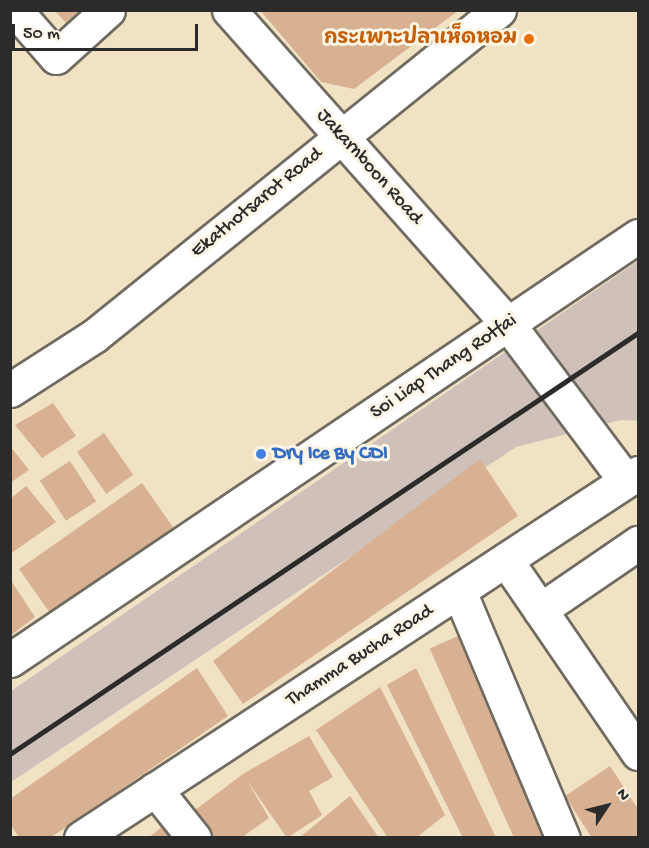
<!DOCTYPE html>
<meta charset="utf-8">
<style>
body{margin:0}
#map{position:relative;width:649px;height:848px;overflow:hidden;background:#f1e2c4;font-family:"Gochi Hand","Playpen Sans Thai",sans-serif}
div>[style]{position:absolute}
.industrial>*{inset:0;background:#cfc0ba}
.building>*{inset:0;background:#d8b193;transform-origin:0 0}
.roads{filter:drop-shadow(2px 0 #706b61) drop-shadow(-2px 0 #706b61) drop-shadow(0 2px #706b61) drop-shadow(0 -2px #706b61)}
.minor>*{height:33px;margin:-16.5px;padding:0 16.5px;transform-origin:16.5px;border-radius:16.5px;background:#fff}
.major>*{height:33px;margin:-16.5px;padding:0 16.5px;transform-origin:16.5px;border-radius:16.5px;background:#fff}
.rail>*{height:4.5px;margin:-2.25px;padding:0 2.25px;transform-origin:2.25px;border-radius:2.25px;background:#2b2b2b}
.dots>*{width:16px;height:16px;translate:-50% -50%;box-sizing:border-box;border:3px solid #fcf5e5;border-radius:50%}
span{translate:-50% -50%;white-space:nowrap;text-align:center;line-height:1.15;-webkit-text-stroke:6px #fcf5e5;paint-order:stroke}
.food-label{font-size:20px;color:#c56008;font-weight:700}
.right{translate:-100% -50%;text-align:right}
.street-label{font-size:20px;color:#2b2b2b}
.shop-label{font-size:20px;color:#366cbe;font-weight:700}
.left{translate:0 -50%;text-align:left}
.frame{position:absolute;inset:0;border:12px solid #2b2b2b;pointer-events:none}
.north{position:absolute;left:577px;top:776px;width:60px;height:60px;-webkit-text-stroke:4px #fcf5e5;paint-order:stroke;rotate:55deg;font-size:16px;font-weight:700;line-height:24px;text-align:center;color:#2b2b2b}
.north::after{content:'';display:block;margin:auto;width:21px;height:27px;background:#2b2b2b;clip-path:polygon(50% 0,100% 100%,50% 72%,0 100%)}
.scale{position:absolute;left:12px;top:24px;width:186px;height:27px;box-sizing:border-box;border:3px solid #2b2b2b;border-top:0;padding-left:8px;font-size:18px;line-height:21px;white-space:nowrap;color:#2b2b2b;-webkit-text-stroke:4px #fcf5e5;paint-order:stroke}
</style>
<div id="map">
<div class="industrial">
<i style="clip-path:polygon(638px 261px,638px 421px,621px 420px,516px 447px,11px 782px,11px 691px)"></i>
</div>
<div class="building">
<i style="clip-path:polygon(54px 10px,80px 10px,66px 23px)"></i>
<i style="clip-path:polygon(260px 10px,459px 10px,354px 89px,321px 82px)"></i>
<i style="clip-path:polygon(53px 403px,76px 436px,42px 458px,15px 425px)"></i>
<i style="left:104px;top:433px;width:51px;height:33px;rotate:55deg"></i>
<i style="clip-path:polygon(10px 446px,29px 470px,10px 483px)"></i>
<i style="clip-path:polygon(480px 459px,518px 516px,243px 704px,213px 661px)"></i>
<i style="left:70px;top:461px;width:48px;height:36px;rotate:57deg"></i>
<i style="left:142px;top:483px;width:55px;height:150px;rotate:55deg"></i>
<i style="clip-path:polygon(26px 486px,56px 522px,10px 554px,10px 499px)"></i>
<i style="clip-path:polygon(10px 579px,35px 617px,10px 636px)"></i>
<i style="left:458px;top:636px;width:221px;height:31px;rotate:66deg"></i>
<i style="clip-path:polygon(197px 668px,228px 716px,50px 838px,19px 838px,10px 823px,10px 799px)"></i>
<i style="clip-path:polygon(416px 668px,496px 838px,463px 838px,387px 685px)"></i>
<i style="clip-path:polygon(380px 687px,445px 815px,416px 838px,388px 838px,316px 730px)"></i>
<i style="clip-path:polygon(309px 736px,333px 777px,309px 791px,322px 815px,287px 838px,246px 779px,269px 818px,241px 838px,204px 838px,187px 816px,243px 774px)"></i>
<i style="clip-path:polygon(610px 766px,638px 809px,638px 838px,592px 838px,565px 796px)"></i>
<i style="clip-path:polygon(350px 796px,379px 838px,299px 838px)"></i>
<i style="clip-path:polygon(162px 827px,170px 838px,148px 838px)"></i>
</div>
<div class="roads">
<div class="minor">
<i style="left:15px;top:10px;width:62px;rotate:48.9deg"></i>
<i style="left:56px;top:57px;width:70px;rotate:-42.1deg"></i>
<i style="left:229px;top:10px;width:420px;rotate:48.4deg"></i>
<i style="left:508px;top:324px;width:196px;rotate:53.1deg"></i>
<i style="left:506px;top:560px;width:234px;rotate:55.6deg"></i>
<i style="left:459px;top:591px;width:268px;rotate:67.2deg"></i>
<i style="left:540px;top:610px;width:119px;rotate:-34.4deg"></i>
<i style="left:10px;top:660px;width:758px;rotate:-34.03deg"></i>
<i style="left:155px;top:789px;width:63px;rotate:51.5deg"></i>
</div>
<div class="major">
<i style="left:10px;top:390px;width:100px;rotate:-32.7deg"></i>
<i style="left:94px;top:336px;width:520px;rotate:-38.83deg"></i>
<i style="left:81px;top:838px;width:666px;rotate:-33.24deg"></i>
</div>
</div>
<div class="rail">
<i style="left:10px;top:754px;width:756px;rotate:-33.84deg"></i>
</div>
<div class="dots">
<i style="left:529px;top:39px;background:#e8710a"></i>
<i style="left:261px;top:454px;background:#3f7fe0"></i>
</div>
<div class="food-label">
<span class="right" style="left:517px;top:39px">กระเพาะปลาเห็ดหอม</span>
</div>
<div class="street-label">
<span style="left:369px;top:167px;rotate:48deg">Jakarnboon Road</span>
<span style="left:257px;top:203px;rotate:-39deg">Ekathotsarot Road</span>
<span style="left:444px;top:367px;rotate:-34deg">Soi Liap Thang Rotfai</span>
<span style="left:360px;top:656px;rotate:-33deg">Thamma Bucha Road</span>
</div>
<div class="shop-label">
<span class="left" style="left:273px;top:454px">Dry Ice By CDI</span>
</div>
<div class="frame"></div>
<div class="north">N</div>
<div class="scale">50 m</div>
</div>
